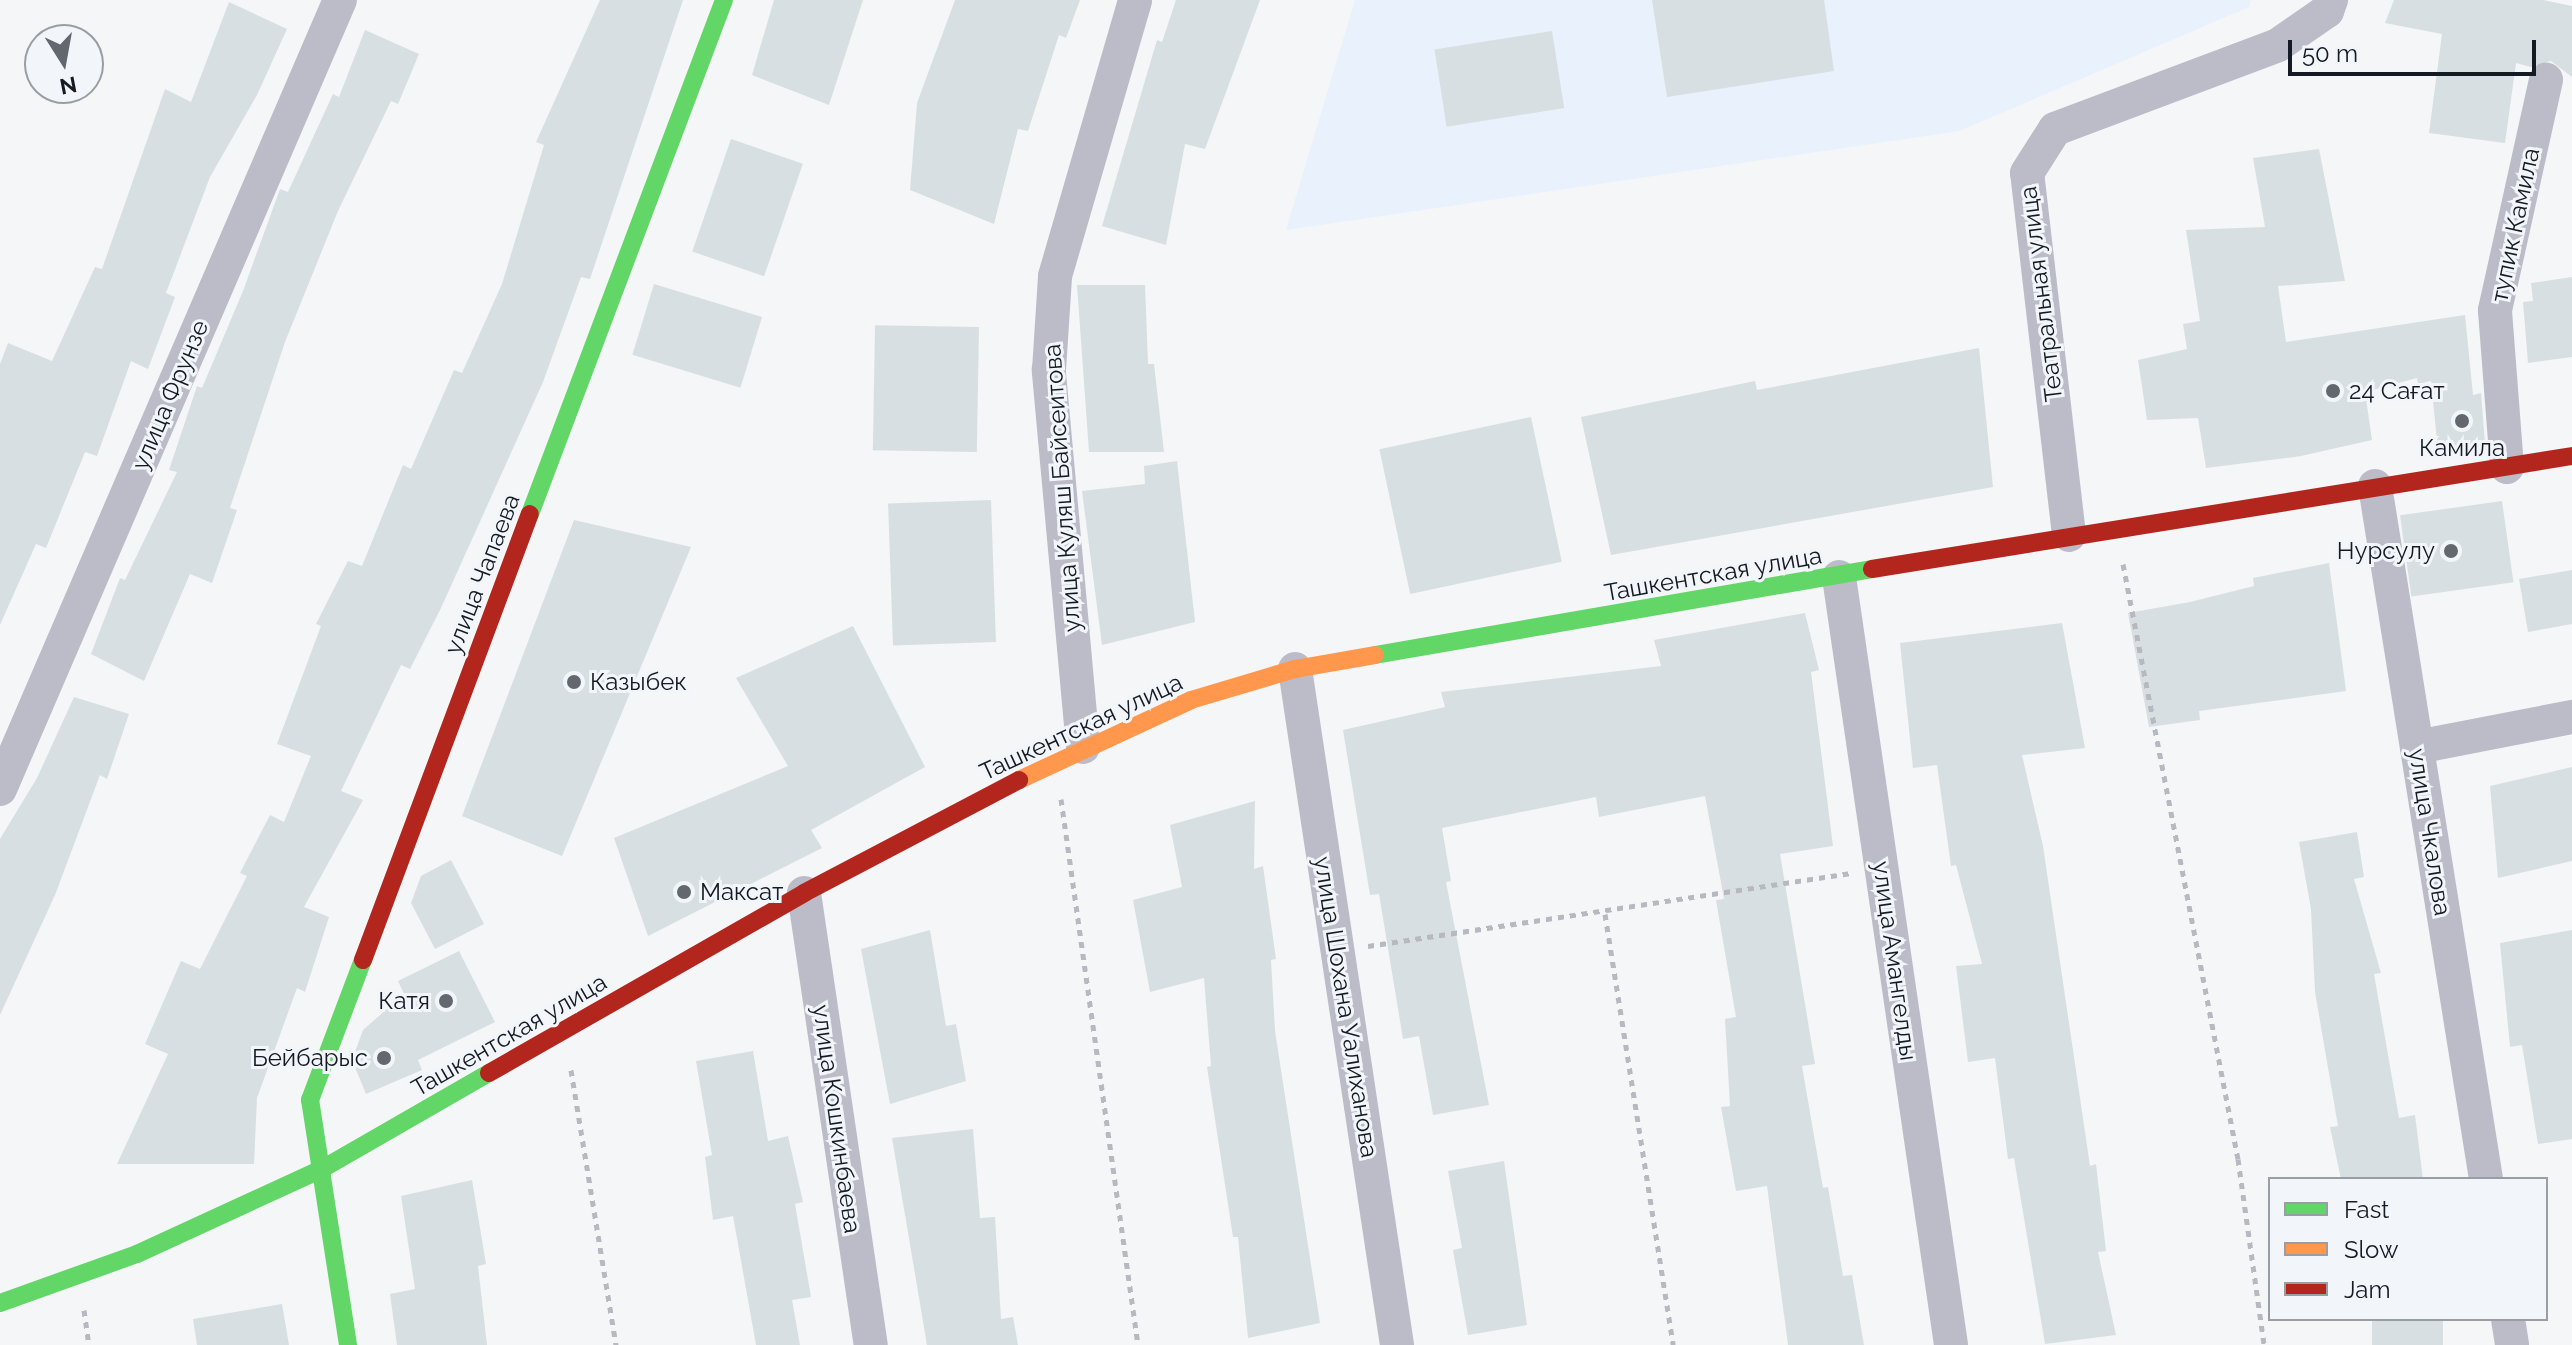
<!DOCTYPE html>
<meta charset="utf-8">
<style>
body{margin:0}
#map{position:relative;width:2572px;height:1345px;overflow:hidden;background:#f4f6f8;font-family:Raleway,sans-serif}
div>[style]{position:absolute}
.built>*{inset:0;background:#e8f1fc}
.building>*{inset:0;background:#d8dfe2;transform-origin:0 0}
.path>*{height:5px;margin-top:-2.5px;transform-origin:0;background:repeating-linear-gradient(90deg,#b7b8c0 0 6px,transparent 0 12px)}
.street>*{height:34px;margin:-17px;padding:0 17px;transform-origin:17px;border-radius:17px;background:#bbbcc8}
.fast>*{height:18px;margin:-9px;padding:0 9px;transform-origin:9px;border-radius:9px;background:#63d668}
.slow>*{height:18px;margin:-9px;padding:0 9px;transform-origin:9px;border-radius:9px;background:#ff974d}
.jam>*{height:18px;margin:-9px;padding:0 9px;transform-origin:9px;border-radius:9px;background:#b3261e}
.dots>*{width:22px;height:22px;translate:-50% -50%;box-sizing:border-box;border:4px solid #f2f6fa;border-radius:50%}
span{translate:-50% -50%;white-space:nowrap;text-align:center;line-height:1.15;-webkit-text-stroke:6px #f2f6fa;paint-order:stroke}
.street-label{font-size:24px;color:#141b23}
.poi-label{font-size:24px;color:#141b23}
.left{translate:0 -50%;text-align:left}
.right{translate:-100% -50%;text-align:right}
.legend{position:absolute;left:2268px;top:1177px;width:280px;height:144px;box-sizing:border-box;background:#f2f6fa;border:2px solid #999ea4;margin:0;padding:10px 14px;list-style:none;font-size:24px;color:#141b23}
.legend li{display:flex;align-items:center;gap:16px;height:40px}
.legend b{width:40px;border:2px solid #999ea4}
.north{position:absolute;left:24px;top:24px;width:80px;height:80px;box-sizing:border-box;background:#f2f6fa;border:2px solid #999ea4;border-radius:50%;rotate:169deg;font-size:22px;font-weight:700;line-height:32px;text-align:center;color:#141b23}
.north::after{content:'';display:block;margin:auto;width:28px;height:36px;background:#62686e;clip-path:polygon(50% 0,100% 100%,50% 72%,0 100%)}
.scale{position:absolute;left:2288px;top:40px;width:248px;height:36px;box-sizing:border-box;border:4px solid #141b23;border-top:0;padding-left:10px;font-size:24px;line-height:28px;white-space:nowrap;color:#141b23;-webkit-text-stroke:6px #f2f6fa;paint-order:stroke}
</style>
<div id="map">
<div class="built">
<i style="clip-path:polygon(1355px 0,2251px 0,2249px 7px,1959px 131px,1286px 230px)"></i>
</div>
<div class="building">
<i style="clip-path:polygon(600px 0,683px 0,590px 279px,581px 277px,543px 382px,441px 608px,410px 669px,401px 665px,341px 791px,363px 800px,304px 907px,329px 917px,305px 992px,297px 988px,257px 1098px,254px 1164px,117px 1164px,168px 1054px,145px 1044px,181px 961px,200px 969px,247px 876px,240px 873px,270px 815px,284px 822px,311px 756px,277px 744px,321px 626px,316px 624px,348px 561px,362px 566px,403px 465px,411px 469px,454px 370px,462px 373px,502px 284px,544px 145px,536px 142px)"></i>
<i style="clip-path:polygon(774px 0,863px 0,829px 105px,752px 75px)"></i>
<i style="clip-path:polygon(955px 0,1080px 0,1066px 38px,1059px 35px,1028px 131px,1018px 129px,994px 224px,910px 190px,917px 103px)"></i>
<i style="clip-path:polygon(1176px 0,1260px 0,1205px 149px,1185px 144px,1166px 245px,1102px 226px,1157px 40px,1162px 42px)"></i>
<i style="clip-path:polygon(1652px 0,1824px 0,1834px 71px,1667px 97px)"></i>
<i style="clip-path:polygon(2394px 0,2543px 0,2572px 6px,2572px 77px,2551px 61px,2531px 67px,2516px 63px,2505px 143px,2429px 133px,2442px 34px,2385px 23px)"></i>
<i style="clip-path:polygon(229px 2px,287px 29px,257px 95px,210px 177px,166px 293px,175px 297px,148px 369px,131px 361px,97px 456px,85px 452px,46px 548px,36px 544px,0 625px,0 364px,8px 343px,52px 361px,95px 267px,102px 269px,165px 89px,191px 102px)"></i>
<i style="clip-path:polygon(365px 30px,419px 54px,398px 104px,391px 101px,338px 211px,285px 342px,230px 508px,237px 510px,212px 583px,190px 574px,144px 681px,91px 654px,120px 578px,125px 580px,177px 472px,169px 470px,197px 386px,202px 388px,243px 291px,280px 189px,288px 192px,333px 94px,339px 97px)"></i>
<i style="left:1552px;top:31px;width:78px;height:119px;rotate:81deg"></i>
<i style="left:731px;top:139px;width:76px;height:119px;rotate:19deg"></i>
<i style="clip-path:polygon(2319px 149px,2345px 281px,2278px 286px,2286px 342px,2465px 315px,2473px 395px,2481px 393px,2485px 443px,2438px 451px,2431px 381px,2418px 384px,2417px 378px,2365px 392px,2372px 440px,2301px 456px,2206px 468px,2198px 418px,2147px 420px,2138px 360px,2187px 349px,2183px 324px,2200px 321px,2186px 230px,2265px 227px,2253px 158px)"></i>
<i style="clip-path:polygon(2572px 277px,2572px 357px,2528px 363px,2523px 302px,2533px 301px,2531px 283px)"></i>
<i style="left:654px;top:284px;width:113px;height:74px;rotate:17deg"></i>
<i style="clip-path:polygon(1077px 285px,1145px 285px,1148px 364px,1154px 364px,1164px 452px,1089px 452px)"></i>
<i style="left:979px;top:327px;width:125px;height:104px;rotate:91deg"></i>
<i style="clip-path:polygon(1979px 348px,1993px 487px,1611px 555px,1581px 417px,1755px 381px,1757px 390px)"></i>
<i style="left:1531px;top:417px;width:148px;height:155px;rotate:78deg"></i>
<i style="clip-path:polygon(1177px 461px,1195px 622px,1102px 645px,1082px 491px,1145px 484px,1144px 466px)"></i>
<i style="left:991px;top:500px;width:142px;height:103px;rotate:88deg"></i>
<i style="left:2502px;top:501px;width:82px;height:103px;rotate:82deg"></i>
<i style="clip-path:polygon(574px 520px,691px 547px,562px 856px,462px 816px)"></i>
<i style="clip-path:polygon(2329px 563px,2346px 691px,2199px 711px,2200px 720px,2149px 727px,2128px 613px,2190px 602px,2254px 586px,2253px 578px)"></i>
<i style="clip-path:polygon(2572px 570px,2572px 624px,2528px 632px,2519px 579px)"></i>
<i style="clip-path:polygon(1805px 613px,1819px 670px,1811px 672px,1833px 846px,1780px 854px,1815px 1064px,1802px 1066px,1823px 1188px,1828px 1187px,1843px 1276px,1852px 1275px,1864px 1345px,1788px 1345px,1767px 1186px,1736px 1191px,1721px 1107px,1730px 1106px,1725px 1019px,1736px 1017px,1716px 900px,1724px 899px,1705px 796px,1599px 817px,1596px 797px,1442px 828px,1451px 881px,1446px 882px,1489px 1105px,1433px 1115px,1419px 1036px,1403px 1039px,1379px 894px,1370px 895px,1343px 730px,1445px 707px,1441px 692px,1661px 666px,1654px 640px)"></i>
<i style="clip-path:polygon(2062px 623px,2085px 748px,2022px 755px,2043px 846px,2090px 1166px,2096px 1164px,2106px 1251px,2098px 1252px,2116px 1335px,2045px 1344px,2014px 1158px,2008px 1159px,1995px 1058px,1968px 1062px,1956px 966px,1982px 964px,1956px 865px,1951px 866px,1937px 765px,1913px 768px,1900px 643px)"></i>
<i style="clip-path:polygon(853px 626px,925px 767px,811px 830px,822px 848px,648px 936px,614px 838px,788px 766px,736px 678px)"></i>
<i style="clip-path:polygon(74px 697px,129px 714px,107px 779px,100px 775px,55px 895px,0 1015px,0 839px,37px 778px)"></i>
<i style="clip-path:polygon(2572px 767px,2572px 861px,2498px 878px,2490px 786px)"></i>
<i style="clip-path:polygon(1255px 801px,1254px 869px,1263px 866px,1276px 959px,1271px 960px,1275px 1031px,1320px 1323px,1248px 1338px,1238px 1237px,1233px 1237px,1207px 1067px,1211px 1066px,1204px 978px,1150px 992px,1133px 900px,1182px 887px,1170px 825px)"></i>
<i style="clip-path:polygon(2357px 832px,2364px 877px,2354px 879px,2381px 973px,2374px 974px,2399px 1118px,2415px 1115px,2423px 1179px,2341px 1179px,2330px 1127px,2338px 1126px,2315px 992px,2311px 909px,2299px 842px)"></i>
<i style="clip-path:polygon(451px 860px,484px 924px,435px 949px,411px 903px,421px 876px)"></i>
<i style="clip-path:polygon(930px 930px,946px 1026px,956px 1024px,966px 1081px,890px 1104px,861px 949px)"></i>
<i style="clip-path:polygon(2572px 930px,2572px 1139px,2538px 1144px,2522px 1045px,2510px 1047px,2500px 943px)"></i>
<i style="clip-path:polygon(459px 951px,495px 1022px,418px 1060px,422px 1070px,366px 1094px,352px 1060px,363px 1030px,404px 994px,398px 981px)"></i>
<i style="clip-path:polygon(753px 1051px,768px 1141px,788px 1136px,803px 1202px,795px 1204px,811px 1297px,792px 1300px,800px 1345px,756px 1345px,733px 1216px,713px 1220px,705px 1157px,712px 1155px,696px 1061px)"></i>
<i style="clip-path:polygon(973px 1129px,980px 1218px,995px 1217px,1001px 1319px,1013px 1317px,1018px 1345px,927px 1345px,892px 1138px)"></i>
<i style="clip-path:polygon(1504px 1161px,1527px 1325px,1468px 1335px,1453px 1250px,1462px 1248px,1448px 1171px)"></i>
<i style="clip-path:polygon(472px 1180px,486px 1264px,478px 1266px,487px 1345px,397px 1345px,390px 1294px,415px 1289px,401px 1196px)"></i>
<i style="clip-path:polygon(282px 1304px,289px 1345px,197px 1345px,193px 1319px)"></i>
<i style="left:2372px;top:1319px;width:71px;height:26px"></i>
</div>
<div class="path">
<i style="left:2123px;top:564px;width:606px;rotate:79.06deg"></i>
<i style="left:2238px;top:1159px;width:188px;rotate:82deg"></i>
<i style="left:1061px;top:799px;width:551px;rotate:81.97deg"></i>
<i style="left:1605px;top:914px;width:436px;rotate:81deg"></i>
<i style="left:1368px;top:946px;width:487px;rotate:-8.6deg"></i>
<i style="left:571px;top:1070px;width:279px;rotate:80.7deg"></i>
<i style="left:84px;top:1310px;width:35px;rotate:82deg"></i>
</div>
<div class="street">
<i style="left:2507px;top:467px;width:157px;rotate:-94.4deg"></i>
<i style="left:2495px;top:310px;width:236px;rotate:-77.5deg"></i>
<i style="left:2375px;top:486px;width:702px;rotate:80.9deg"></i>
<i style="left:2069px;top:535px;width:364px;rotate:-96.6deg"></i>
<i style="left:2027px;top:173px;width:52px;rotate:-57.5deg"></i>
<i style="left:2055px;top:129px;width:238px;rotate:-20.6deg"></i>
<i style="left:2278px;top:45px;width:60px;rotate:-34.8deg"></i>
<i style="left:2327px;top:11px;width:12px;rotate:-70deg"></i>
<i style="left:1839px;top:577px;width:776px;rotate:81.7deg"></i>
<i style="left:1295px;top:669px;width:684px;rotate:81.42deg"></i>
<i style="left:1083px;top:747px;width:379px;rotate:-95.2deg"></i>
<i style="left:1049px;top:370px;width:94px;rotate:-86.3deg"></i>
<i style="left:1055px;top:276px;width:287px;rotate:-73.8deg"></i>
<i style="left:2417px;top:747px;width:158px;rotate:-11deg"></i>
<i style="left:0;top:789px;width:859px;rotate:-66.69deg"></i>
<i style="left:804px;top:893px;width:457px;rotate:81.6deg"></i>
<i style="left:2508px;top:1319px;width:26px;rotate:81deg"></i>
</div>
<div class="fast">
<i style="left:530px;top:514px;width:549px;rotate:-69.32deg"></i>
<i style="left:1375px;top:655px;width:504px;rotate:-9.82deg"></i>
<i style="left:0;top:1303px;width:145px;rotate:-19.7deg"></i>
<i style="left:137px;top:1254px;width:204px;rotate:-24.7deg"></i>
<i style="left:322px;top:1169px;width:193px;rotate:-29.9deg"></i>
<i style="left:348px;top:1345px;width:248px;rotate:-98.8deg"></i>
<i style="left:310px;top:1100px;width:150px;rotate:-69.3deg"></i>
</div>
<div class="slow">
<i style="left:1019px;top:780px;width:190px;rotate:-24.9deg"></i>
<i style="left:1191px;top:700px;width:109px;rotate:-16.6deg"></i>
<i style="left:1295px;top:669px;width:81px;rotate:-9.9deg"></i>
</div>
<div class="jam">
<i style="left:1872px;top:569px;width:709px;rotate:-9.17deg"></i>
<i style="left:363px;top:960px;width:476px;rotate:-69.5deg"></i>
<i style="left:489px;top:1073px;width:363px;rotate:-29.7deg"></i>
<i style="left:804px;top:893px;width:243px;rotate:-27.7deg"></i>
</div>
<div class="dots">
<i style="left:2333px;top:391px;background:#62686e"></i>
<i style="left:2462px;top:421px;background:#62686e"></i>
<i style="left:2451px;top:551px;background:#62686e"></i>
<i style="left:574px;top:682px;background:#62686e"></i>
<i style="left:684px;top:892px;background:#62686e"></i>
<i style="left:446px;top:1001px;background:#62686e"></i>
<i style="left:384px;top:1058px;background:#62686e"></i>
</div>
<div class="street-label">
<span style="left:2515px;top:225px;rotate:-78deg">тупик Камила</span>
<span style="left:2041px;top:294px;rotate:-97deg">Театральная улица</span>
<span style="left:170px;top:395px;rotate:-67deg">улица Фрунзе</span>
<span style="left:1062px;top:488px;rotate:-94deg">улица Куляш Байсеитова</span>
<span style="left:482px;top:574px;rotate:-69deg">улица Чапаева</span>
<span style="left:1713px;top:574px;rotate:-10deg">Ташкентская улица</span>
<span style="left:1081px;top:727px;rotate:-25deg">Ташкентская улица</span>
<span style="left:2430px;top:832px;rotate:81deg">улица Чкалова</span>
<span style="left:1895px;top:961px;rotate:82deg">улица Амангелды</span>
<span style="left:1346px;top:1007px;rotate:81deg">улица Шохана Уалиханова</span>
<span style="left:509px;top:1035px;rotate:-30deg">Ташкентская улица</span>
<span style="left:837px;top:1119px;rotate:82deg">улица Кошкинбаева</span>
</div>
<div class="poi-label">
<span class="left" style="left:2349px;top:391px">24 Сағат</span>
<span style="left:2462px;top:448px">Камила</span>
<span class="right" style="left:2435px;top:551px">Нурсулу</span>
<span class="left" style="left:590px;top:682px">Казыбек</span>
<span class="left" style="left:700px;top:892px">Максат</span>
<span class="right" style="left:430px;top:1001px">Катя</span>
<span class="right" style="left:368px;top:1058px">Бейбарыс</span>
</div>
<ul class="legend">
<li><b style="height:10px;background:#63d668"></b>Fast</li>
<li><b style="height:10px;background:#ff974d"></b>Slow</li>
<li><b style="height:10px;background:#b3261e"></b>Jam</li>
</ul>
<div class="north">N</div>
<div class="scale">50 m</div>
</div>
